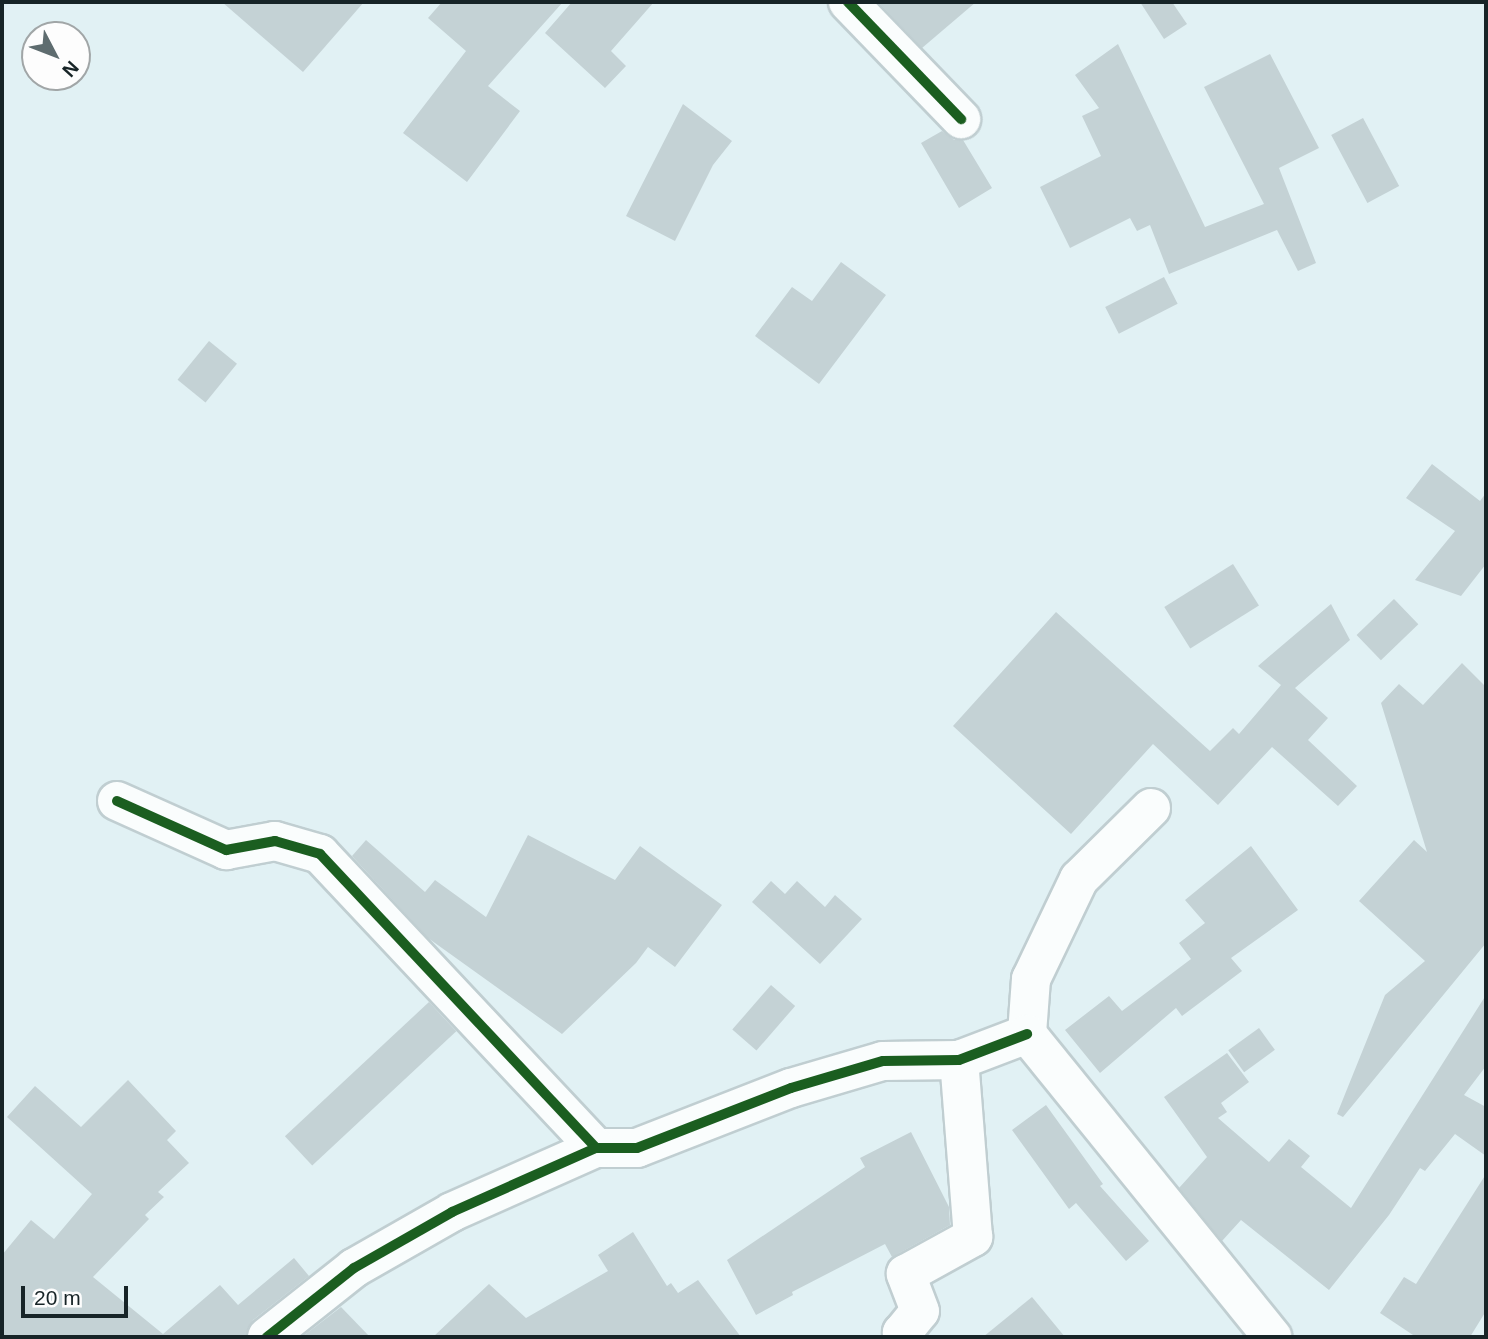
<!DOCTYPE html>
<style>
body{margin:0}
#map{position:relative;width:1488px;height:1339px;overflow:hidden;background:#e1f1f4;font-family:Arial,sans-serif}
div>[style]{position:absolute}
.building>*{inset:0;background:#c4d2d5;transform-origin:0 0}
.roads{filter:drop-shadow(2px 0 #c0ced1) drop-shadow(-2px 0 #c0ced1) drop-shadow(0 2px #c0ced1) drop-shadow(0 -2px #c0ced1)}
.minor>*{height:38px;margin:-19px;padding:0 19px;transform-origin:19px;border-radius:19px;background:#fafdfd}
.cycleway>*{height:10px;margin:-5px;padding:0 5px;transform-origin:5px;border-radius:5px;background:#1b5e20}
span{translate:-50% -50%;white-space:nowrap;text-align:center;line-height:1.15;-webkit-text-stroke:6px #fdfdfd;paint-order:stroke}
.frame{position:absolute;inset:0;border:4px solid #172427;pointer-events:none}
.north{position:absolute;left:21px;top:21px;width:70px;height:70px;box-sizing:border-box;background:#fdfdfd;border:2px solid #a1a6a7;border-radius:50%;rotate:132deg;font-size:19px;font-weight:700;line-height:28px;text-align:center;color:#172427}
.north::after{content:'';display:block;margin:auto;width:24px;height:32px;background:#5e6c6f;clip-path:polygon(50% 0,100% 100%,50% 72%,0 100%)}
.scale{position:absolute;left:21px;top:1286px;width:107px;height:32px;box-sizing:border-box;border:4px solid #172427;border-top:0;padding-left:9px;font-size:21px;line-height:24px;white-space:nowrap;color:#172427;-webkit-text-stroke:5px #fdfdfd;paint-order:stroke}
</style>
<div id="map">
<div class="building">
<i style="clip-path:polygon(222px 2px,364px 2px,303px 72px)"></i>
<i style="clip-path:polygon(442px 2px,563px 2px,488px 86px,520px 111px,467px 182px,403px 133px,466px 51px,428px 18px)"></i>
<i style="clip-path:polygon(572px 2px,654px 2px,611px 51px,626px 66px,605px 88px,545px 33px)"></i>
<i style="clip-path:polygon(878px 2px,976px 2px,922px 48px)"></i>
<i style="clip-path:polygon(1140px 2px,1172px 2px,1187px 24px,1164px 39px)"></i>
<i style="clip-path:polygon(1118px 44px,1205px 227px,1264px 204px,1204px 87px,1270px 54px,1319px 148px,1279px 168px,1316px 263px,1298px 271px,1277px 230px,1169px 274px,1150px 225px,1137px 231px,1130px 218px,1070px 248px,1040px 187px,1101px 156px,1082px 116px,1099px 108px,1075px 75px)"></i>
<i style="clip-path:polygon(683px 104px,732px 141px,713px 165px,675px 241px,626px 216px)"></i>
<i style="left:1363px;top:118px;width:77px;height:36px;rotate:62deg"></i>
<i style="clip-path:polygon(942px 131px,954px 140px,963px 140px,992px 188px,959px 208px,921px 143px)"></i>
<i style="clip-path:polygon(841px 262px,886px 295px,819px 384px,755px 336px,792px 287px,812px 301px)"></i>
<i style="left:1164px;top:277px;width:30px;height:66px;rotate:63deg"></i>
<i style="left:209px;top:341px;width:36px;height:50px;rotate:39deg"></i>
<i style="clip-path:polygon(1432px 464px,1480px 501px,1486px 493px,1486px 564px,1461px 596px,1415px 580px,1455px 531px,1406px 498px)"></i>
<i style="left:1233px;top:564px;width:49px;height:81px;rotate:58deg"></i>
<i style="left:1394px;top:599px;width:35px;height:52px;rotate:46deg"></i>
<i style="clip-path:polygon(1331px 604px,1350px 640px,1295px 688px,1328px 718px,1308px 740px,1357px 786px,1338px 806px,1272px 747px,1218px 805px,1153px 744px,1071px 834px,953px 726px,1056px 612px,1210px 751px,1233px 728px,1239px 734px,1281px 685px,1258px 666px)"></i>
<i style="clip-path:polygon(1462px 663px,1486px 687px,1486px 943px,1343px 1117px,1337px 1114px,1385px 995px,1425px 961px,1359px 901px,1414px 840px,1427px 852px,1381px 703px,1399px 684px,1423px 705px)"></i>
<i style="clip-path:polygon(528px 835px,615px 880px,640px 846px,722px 905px,675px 967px,648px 947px,636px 963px,562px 1034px,428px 938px,352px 856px,366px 840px,425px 892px,435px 880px,486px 917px)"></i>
<i style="clip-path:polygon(1251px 846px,1298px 910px,1231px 958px,1242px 971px,1182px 1016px,1176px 1008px,1100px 1073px,1065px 1030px,1109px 996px,1122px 1011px,1191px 959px,1179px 943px,1205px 923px,1185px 900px)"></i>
<i style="clip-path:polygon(771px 881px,785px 894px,797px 881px,825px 907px,835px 895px,862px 919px,820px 964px,752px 902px)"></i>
<i style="left:771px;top:985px;width:32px;height:59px;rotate:41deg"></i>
<i style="clip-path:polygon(1486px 995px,1486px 1066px,1464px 1095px,1486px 1107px,1486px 1156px,1455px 1134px,1425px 1171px,1420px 1168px,1389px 1215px,1329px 1290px,1241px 1220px,1222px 1241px,1179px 1188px,1207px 1157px,1164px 1097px,1227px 1053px,1249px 1082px,1221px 1103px,1227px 1112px,1218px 1118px,1269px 1162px,1289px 1139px,1310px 1156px,1301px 1167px,1351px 1208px)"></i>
<i style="left:429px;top:1002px;width:40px;height:197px;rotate:47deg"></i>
<i style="left:1259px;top:1028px;width:27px;height:38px;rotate:54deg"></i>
<i style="clip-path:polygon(128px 1080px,176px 1131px,167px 1140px,189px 1163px,158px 1192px,164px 1197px,145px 1215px,149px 1219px,93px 1277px,163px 1334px,220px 1285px,238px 1305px,294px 1258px,309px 1276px,253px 1320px,246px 1337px,2px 1337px,2px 1255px,31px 1220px,54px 1239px,92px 1194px,7px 1117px,35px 1086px,81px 1127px)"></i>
<i style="clip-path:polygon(1046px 1105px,1103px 1184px,1100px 1186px,1149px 1241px,1126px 1261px,1076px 1203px,1069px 1209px,1012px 1130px)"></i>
<i style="clip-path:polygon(911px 1132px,949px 1207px,950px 1225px,892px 1257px,885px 1244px,792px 1292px,793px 1295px,756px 1315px,727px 1260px,865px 1167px,860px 1158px)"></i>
<i style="clip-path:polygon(1486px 1174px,1486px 1311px,1470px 1337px,1416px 1337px,1380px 1313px,1404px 1277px,1416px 1284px)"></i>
<i style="clip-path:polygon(633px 1232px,667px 1286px,671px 1283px,678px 1293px,698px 1280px,741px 1337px,433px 1337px,489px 1284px,526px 1318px,608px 1271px,598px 1255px)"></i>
<i style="clip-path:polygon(1032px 1297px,1065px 1337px,983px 1337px)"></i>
<i style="clip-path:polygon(341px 1307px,370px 1337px,302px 1337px)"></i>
</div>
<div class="roads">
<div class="minor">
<i style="left:848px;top:2px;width:163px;rotate:46deg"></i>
<i style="left:117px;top:801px;width:120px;rotate:24.2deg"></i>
<i style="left:226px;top:850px;width:50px;rotate:-10.4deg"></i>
<i style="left:275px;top:841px;width:47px;rotate:16.1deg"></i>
<i style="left:320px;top:854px;width:403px;rotate:46.8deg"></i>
<i style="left:596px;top:1148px;width:41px"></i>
<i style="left:637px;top:1148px;width:165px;rotate:-21.3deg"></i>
<i style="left:791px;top:1088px;width:96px;rotate:-16.4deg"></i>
<i style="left:883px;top:1061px;width:76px;rotate:-0.8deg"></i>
<i style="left:959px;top:1060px;width:73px;rotate:-20.9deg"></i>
<i style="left:1151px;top:808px;width:101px;rotate:135.4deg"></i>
<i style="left:1079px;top:879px;width:111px;rotate:115.6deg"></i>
<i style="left:1031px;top:979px;width:55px;rotate:94.2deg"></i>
<i style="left:1027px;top:1034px;width:390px;rotate:51deg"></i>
<i style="left:267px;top:1337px;width:111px;rotate:-38.4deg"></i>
<i style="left:354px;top:1268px;width:113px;rotate:-29.7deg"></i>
<i style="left:452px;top:1212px;width:158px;rotate:-24deg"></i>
<i style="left:906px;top:1337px;width:6px;rotate:-135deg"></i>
<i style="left:902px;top:1333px;width:28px;rotate:-51deg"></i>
<i style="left:920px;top:1311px;width:40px;rotate:-111deg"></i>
<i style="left:906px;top:1274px;width:77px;rotate:-28.9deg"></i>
<i style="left:973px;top:1237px;width:178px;rotate:-94.5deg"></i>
</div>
</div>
<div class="cycleway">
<i style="left:848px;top:2px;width:163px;rotate:46deg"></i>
<i style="left:117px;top:801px;width:120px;rotate:24.2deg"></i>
<i style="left:226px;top:850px;width:50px;rotate:-10.4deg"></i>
<i style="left:275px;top:841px;width:47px;rotate:16.1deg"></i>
<i style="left:320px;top:854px;width:403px;rotate:46.8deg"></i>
<i style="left:596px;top:1148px;width:41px"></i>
<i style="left:637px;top:1148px;width:165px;rotate:-21.3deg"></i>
<i style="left:791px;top:1088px;width:96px;rotate:-16.4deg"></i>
<i style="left:883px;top:1061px;width:76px;rotate:-0.8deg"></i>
<i style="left:959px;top:1060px;width:73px;rotate:-20.9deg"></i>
<i style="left:267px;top:1337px;width:111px;rotate:-38.4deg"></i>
<i style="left:354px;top:1268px;width:113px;rotate:-29.7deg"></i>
<i style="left:452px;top:1212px;width:158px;rotate:-24deg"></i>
</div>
<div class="frame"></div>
<div class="north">N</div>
<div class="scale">20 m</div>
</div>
